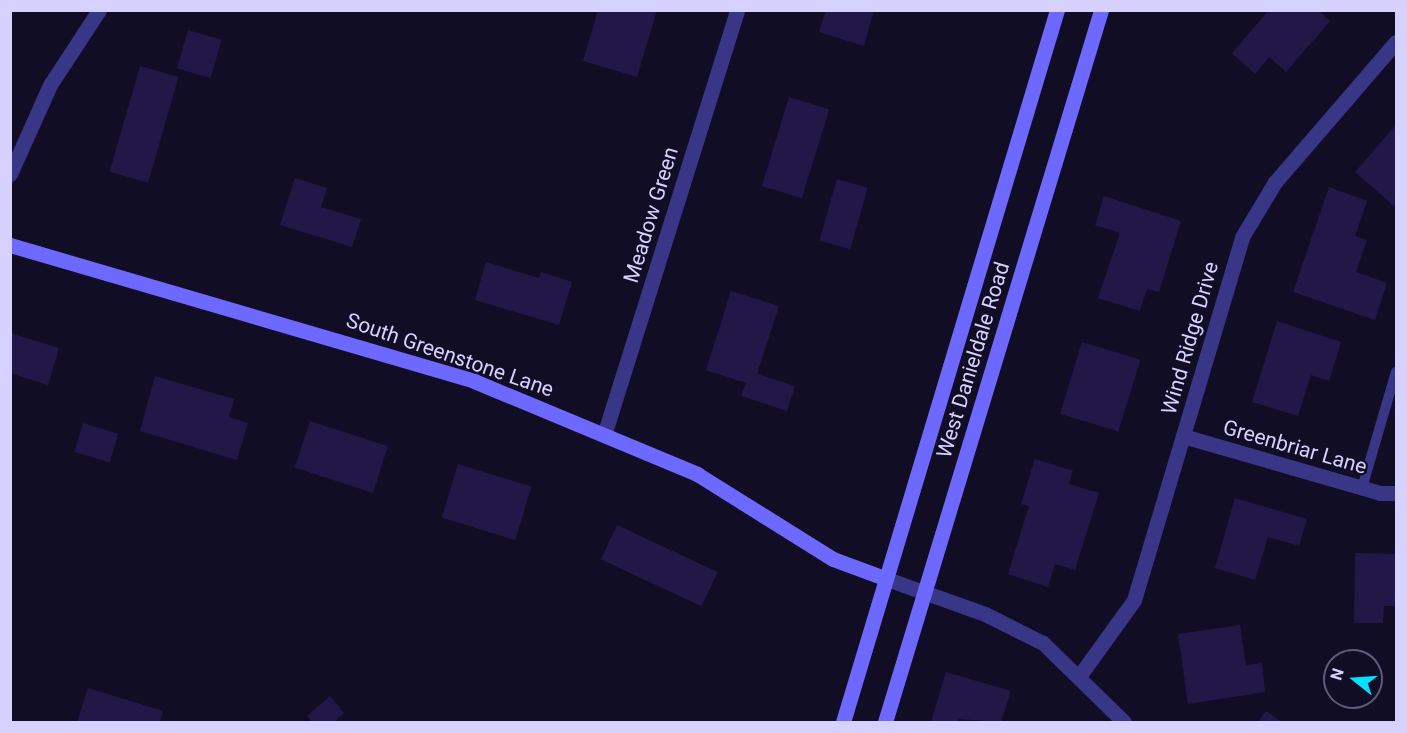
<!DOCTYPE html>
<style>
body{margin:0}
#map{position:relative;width:1407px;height:733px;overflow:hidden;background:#110d25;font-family:Roboto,sans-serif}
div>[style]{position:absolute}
.building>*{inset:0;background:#221847;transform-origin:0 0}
.lane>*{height:10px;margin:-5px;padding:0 5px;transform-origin:5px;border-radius:5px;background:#393587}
.street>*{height:15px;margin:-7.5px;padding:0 7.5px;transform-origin:7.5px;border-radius:7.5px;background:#393587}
.secondary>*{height:15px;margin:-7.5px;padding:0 7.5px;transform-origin:7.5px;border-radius:7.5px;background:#6d68ff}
span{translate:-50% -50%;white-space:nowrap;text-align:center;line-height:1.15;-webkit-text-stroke:4.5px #110d25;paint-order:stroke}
.street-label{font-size:21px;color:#d7d1ff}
.frame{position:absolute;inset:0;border:12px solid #d7d1ff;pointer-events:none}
.north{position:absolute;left:1323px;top:649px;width:60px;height:60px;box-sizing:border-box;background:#110d25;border:2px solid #605b7c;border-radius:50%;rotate:287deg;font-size:16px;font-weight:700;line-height:24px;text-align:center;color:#d7d1ff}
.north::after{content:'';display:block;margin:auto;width:21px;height:27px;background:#00e2fc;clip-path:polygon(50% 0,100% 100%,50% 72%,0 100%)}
</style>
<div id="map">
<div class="building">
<i style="clip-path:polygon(598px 10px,657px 10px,637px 77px,583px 61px)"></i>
<i style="clip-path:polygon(826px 10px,874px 10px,864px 46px,819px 32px)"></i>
<i style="clip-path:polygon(1269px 10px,1318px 10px,1330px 21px,1286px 72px,1269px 57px,1255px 74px,1232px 53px)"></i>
<i style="left:188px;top:30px;width:35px;height:40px;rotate:16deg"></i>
<i style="left:140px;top:66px;width:40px;height:110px;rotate:16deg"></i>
<i style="left:789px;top:97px;width:42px;height:93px;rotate:17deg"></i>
<i style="clip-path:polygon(1396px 125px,1396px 203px,1394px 206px,1355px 172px)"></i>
<i style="clip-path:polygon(295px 178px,327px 188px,321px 207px,361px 219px,352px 247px,280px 225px)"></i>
<i style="left:837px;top:179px;width:32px;height:64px;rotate:16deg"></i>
<i style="clip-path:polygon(1329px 187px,1367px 201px,1355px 236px,1367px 240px,1356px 272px,1387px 283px,1375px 320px,1293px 292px)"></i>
<i style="clip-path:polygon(1104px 196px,1181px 221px,1159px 292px,1147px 289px,1140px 311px,1098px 298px,1120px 233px,1095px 225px)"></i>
<i style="clip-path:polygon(486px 262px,539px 278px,541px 272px,572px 282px,559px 325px,475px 300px)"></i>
<i style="clip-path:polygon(731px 291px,779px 306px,757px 374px,795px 386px,787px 411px,741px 396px,746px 383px,706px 370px)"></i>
<i style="clip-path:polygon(1277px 321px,1341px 342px,1329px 381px,1311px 375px,1298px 416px,1252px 402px)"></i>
<i style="clip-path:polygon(10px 333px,59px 348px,48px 385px,10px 373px)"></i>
<i style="left:1082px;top:342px;width:61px;height:75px;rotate:17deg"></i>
<i style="clip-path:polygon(155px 376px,234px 399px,229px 417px,248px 423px,237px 460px,140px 431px)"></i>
<i style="left:310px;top:421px;width:82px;height:49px;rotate:18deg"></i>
<i style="left:83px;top:423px;width:37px;height:30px;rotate:17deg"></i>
<i style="clip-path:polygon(1035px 459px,1073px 471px,1069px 484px,1099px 493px,1075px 570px,1055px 564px,1048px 587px,1008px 574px,1029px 506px,1021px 504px)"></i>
<i style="left:458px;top:464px;width:77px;height:56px;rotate:17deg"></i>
<i style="clip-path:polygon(1235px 498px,1307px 519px,1299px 546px,1268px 537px,1255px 580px,1215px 568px)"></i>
<i style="left:617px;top:525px;width:111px;height:38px;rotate:25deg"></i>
<i style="clip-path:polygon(1355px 553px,1396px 554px,1396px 606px,1384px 606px,1383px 623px,1354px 623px)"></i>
<i style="clip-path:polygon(1240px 625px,1246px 665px,1262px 663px,1265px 692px,1188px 704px,1178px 634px)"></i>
<i style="clip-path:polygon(946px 672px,1011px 691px,1001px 722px,959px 719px,958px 722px,931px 722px)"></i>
<i style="clip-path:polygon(88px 688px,163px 711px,160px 722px,77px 722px)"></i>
<i style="clip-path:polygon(330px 696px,344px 713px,334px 722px,312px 722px,307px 716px)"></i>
<i style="clip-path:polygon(1266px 711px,1282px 722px,1258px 722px)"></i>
</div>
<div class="lane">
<i style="left:1362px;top:488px;width:121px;rotate:-73.7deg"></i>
</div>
<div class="street">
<i style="left:10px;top:174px;width:98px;rotate:-65.8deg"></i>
<i style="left:50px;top:85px;width:90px;rotate:-56.8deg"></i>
<i style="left:605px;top:432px;width:442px;rotate:-72.6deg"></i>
<i style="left:1183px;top:436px;width:205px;rotate:16.1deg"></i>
<i style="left:1380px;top:493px;width:16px"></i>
<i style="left:884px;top:578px;width:107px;rotate:19.6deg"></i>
<i style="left:985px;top:614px;width:65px;rotate:26.6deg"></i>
<i style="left:1043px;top:643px;width:113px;rotate:44.3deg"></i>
<i style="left:1080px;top:675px;width:92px;rotate:-54.2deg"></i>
<i style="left:1134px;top:600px;width:379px;rotate:-73.4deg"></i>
<i style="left:1242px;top:237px;width:64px;rotate:-59deg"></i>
<i style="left:1275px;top:182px;width:185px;rotate:-49.2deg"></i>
</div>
<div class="secondary">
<i style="left:10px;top:245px;width:484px;rotate:16.3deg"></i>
<i style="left:474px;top:381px;width:242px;rotate:22.6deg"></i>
<i style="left:697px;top:474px;width:160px;rotate:32deg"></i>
<i style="left:833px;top:559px;width:54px;rotate:20.4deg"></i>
<i style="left:843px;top:722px;width:743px;rotate:-73.27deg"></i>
<i style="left:885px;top:722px;width:744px;rotate:-73.12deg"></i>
</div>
<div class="street-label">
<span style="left:651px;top:215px;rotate:-73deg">Meadow Green</span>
<span style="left:1190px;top:338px;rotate:-74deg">Wind Ridge Drive</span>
<span style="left:450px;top:355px;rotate:19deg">South Greenstone Lane</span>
<span style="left:973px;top:360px;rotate:-73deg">West Danieldale Road</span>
<span style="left:1295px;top:447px;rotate:16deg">Greenbriar Lane</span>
</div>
<div class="frame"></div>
<div class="north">N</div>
</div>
